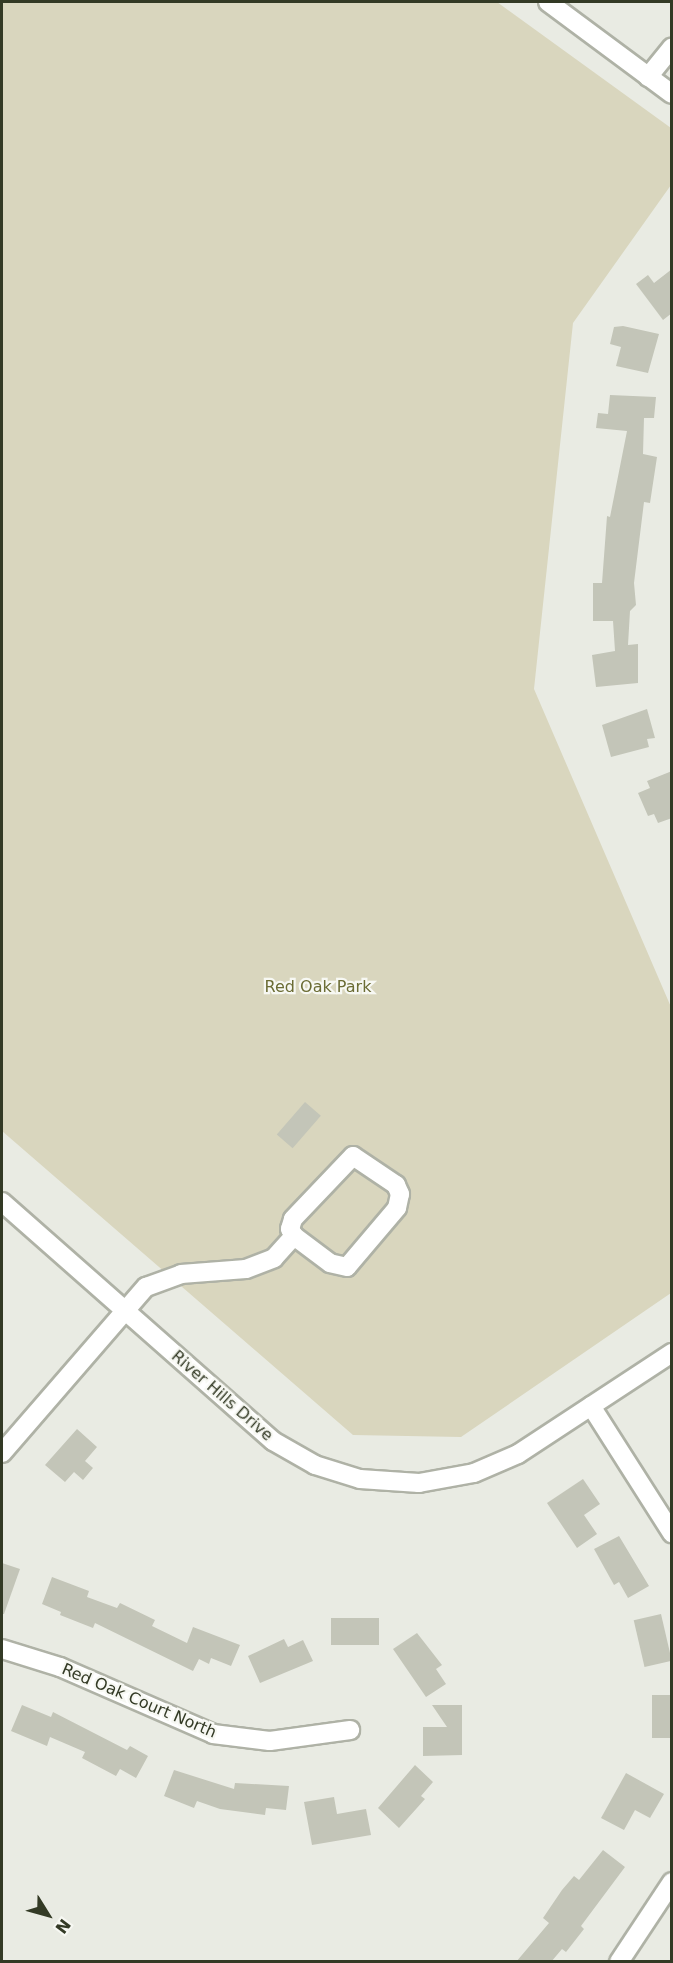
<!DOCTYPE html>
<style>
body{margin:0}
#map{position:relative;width:673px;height:1963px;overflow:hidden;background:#e9ebe3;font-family:"DejaVu Sans",sans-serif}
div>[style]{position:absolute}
.green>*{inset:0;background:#d9d6be}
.building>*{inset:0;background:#c3c5b8;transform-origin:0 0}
.roads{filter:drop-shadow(2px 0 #afb2a6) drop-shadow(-2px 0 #afb2a6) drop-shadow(0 2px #afb2a6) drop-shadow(0 -2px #afb2a6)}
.minor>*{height:18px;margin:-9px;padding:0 9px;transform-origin:9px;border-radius:9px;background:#fff}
span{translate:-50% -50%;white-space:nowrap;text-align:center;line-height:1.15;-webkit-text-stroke:4.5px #f7f8f3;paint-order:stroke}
.park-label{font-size:16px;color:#6b6c34}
.street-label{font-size:16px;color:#333a25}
.frame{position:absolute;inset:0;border:3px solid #333a25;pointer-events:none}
.north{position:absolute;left:18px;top:1885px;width:60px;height:60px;-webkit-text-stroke:4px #f7f8f3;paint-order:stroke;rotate:127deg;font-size:16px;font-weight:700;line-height:24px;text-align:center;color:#333a25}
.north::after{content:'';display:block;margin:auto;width:21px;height:27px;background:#333a25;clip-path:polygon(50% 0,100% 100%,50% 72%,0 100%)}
</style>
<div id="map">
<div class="green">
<i style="clip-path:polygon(2px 2px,497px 2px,671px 128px,671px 185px,573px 323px,534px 689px,671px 1007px,671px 1293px,461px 1437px,353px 1435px,2px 1131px)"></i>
</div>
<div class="building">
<i style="clip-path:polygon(672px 269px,672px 313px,663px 320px,636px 284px,648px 275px,654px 283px)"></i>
<i style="clip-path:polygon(623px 326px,659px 334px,648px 373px,616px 366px,621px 347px,610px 344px,614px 327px)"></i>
<i style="clip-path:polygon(610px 395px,656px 397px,654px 418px,644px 418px,643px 454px,657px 457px,650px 503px,644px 502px,634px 583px,636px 605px,630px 611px,628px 645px,638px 644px,638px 683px,596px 687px,592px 655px,615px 651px,613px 621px,593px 621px,593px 583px,602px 583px,607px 516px,610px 517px,627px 431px,596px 428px,598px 413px,608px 414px)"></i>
<i style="clip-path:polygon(647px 709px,655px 738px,647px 739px,649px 747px,611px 757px,602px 725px)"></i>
<i style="clip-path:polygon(672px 771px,672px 818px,658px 823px,654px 814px,648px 816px,638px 793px,650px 788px,647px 781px)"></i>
<i style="left:305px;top:1102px;width:21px;height:43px;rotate:41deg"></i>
<i style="clip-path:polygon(77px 1429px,97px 1447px,85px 1461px,93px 1468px,83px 1480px,74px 1472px,65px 1482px,45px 1465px)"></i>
<i style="clip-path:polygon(583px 1479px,600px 1504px,584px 1515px,597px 1534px,577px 1548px,547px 1503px)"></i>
<i style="clip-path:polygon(619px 1536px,649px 1586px,628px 1598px,619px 1582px,614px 1585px,594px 1549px)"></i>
<i style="clip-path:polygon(2px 1563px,20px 1569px,4px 1614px,2px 1614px)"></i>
<i style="clip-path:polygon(52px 1577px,89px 1591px,87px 1597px,117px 1608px,120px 1603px,155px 1620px,152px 1626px,187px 1643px,193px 1627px,240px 1645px,231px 1666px,211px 1658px,209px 1664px,199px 1659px,193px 1671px,95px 1623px,93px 1628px,60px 1615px,61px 1612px,42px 1604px)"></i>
<i style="left:661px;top:1614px;width:48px;height:28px;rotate:77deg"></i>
<i style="left:331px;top:1618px;width:48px;height:27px"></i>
<i style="clip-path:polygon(417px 1633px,442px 1665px,436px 1669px,446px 1684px,426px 1697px,393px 1649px)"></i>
<i style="clip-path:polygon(284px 1639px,288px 1647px,303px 1640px,313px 1661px,260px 1683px,248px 1656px)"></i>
<i style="left:652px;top:1695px;width:20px;height:43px"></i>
<i style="clip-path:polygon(22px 1705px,51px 1717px,53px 1712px,127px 1750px,130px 1746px,148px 1756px,136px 1778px,120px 1769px,116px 1776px,82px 1758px,85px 1752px,50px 1737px,47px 1746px,11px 1731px)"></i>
<i style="clip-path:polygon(432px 1705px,462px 1705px,462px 1755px,423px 1756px,423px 1727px,447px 1727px)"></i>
<i style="clip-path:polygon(415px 1765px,433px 1782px,421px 1796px,425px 1799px,399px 1828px,378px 1808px)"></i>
<i style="clip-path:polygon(174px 1770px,234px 1789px,235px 1783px,289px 1786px,286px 1810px,266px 1808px,265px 1815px,220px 1809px,197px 1801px,194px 1808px,164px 1796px)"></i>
<i style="clip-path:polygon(626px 1773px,664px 1794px,650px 1818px,635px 1810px,624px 1830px,601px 1818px)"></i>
<i style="clip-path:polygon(334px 1797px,337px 1814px,366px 1809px,371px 1835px,312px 1845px,304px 1802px)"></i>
<i style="clip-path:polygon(603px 1850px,625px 1867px,581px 1926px,584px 1929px,566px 1952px,562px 1949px,551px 1962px,516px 1962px,549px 1923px,543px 1918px,562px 1890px,574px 1876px,579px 1880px)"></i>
</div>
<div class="roads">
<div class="minor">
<i style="left:548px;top:2px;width:154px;rotate:36.6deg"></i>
<i style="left:648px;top:77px;width:38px;rotate:-51deg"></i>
<i style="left:2px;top:1202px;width:361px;rotate:41.4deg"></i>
<i style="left:273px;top:1441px;width:48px;rotate:29.7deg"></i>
<i style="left:315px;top:1465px;width:47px;rotate:17.3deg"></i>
<i style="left:360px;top:1479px;width:59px;rotate:3.9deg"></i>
<i style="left:419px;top:1483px;width:56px;rotate:-10.3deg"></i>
<i style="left:474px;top:1473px;width:48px;rotate:-23.4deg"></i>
<i style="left:518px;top:1454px;width:184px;rotate:-33.3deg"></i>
<i style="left:591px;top:1406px;width:151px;rotate:57.5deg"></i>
<i style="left:2px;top:1453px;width:220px;rotate:-49.1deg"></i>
<i style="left:146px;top:1287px;width:37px;rotate:-20deg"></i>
<i style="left:181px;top:1274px;width:65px;rotate:-4.4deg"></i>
<i style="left:246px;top:1269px;width:30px;rotate:-21deg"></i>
<i style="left:274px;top:1258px;width:30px;rotate:-48deg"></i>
<i style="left:294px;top:1236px;width:8px;rotate:-120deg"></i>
<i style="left:290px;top:1229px;width:10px;rotate:-73deg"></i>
<i style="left:293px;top:1219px;width:87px;rotate:-46.4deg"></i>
<i style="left:353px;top:1156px;width:52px;rotate:34deg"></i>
<i style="left:396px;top:1185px;width:10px;rotate:66deg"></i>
<i style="left:400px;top:1194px;width:14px;rotate:102deg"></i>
<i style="left:397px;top:1208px;width:77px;rotate:130.3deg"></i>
<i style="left:347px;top:1267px;width:17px;rotate:-167deg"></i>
<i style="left:330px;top:1263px;width:45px;rotate:-143.1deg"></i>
<i style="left:2px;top:1649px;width:61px;rotate:17.2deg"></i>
<i style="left:60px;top:1667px;width:167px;rotate:23.6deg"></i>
<i style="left:213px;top:1734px;width:57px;rotate:7deg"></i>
<i style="left:270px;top:1741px;width:81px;rotate:-7.8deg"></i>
<i style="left:619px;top:1962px;width:96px;rotate:-56.5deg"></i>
</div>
</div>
<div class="park-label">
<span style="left:318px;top:987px">Red Oak Park</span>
</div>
<div class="street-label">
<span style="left:222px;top:1396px;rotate:41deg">River Hills Drive</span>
<span style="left:139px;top:1701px;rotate:23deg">Red Oak Court North</span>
</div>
<div class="frame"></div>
<div class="north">N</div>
</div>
